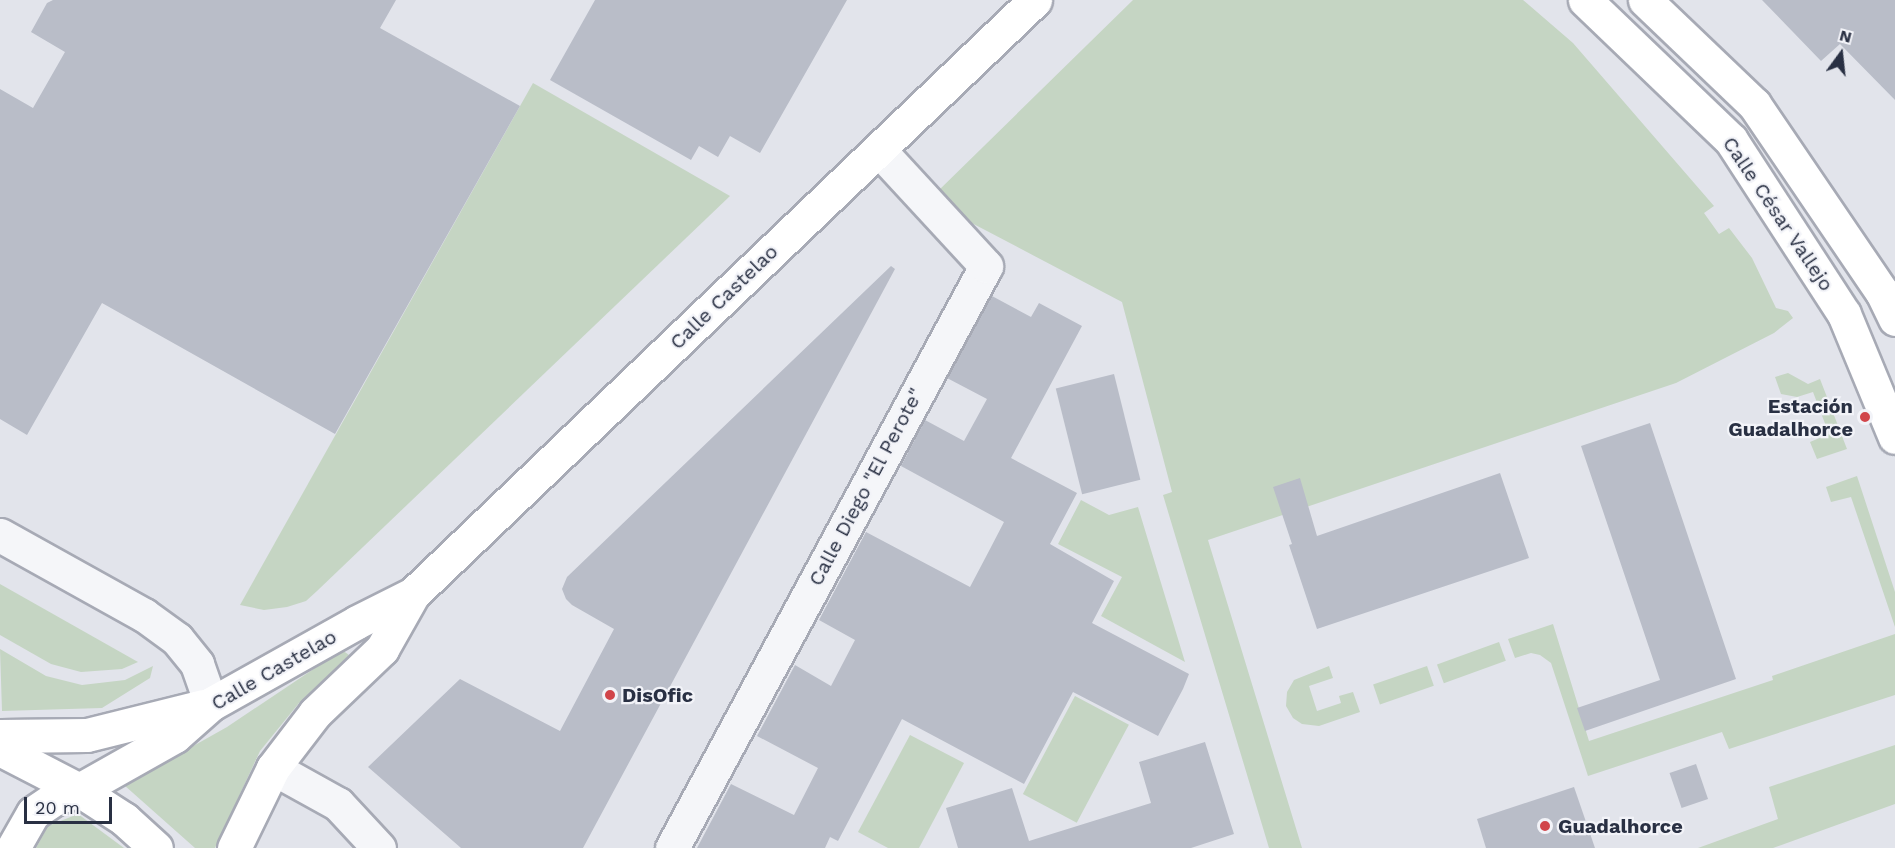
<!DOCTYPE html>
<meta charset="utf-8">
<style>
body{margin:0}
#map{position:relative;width:1895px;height:848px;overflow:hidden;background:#e2e4eb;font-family:"Work Sans",sans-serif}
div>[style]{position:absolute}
.green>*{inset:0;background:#c5d5c3;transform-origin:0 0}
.building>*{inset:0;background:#b9bdc8;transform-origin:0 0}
.roads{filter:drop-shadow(2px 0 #a7aab5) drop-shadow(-2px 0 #a7aab5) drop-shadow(0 2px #a7aab5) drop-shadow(0 -2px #a7aab5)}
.minor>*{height:33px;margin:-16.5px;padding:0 16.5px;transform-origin:16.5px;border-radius:16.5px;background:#f5f6f9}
.major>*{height:33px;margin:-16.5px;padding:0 16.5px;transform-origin:16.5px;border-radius:16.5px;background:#fff}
.dots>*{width:16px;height:16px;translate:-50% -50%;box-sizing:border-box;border:3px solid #f2f3f8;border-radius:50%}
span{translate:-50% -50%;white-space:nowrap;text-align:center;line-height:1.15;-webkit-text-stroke:4.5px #f2f3f8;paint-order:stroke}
.street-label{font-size:20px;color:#293043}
.poi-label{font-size:20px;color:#293043;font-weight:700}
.right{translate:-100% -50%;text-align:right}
.left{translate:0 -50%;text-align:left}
.north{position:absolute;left:1811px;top:24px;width:60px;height:60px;-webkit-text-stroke:4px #f2f3f8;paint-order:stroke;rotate:15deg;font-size:16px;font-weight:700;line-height:24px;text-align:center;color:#293043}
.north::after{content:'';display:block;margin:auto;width:21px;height:27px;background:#293043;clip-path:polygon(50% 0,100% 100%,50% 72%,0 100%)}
.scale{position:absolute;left:24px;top:797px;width:88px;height:27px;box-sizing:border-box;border:3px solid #293043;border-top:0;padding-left:8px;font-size:18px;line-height:21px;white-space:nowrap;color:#293043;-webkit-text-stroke:4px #f2f3f8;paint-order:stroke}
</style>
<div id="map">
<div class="green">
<i style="clip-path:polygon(1133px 0,1523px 0,1573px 43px,1714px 206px,1704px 213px,1719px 234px,1729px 228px,1752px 258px,1776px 308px,1788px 311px,1793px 318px,1774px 333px,1676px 383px,1208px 540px,1302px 848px,1269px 848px,1163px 495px,1172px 492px,1122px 302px,964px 219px,937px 192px)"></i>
<i style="clip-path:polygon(533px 83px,730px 196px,317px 591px,306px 601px,287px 607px,264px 610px,240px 605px)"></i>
<i style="clip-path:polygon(1788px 373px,1808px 384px,1820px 379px,1847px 449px,1817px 459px,1810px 442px,1829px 434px,1813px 392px,1797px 397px,1781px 394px,1775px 377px)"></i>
<i style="clip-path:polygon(1857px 476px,1895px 592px,1895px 627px,1851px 497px,1831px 502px,1826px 487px)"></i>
<i style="clip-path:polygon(1081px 500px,1109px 515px,1138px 507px,1185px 662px,1101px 616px,1122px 577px,1058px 544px)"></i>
<i style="clip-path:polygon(0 584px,138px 662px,122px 669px,81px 672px,51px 664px,0 635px)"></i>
<i style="clip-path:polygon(1553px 624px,1589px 741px,1773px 680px,1772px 676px,1895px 634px,1895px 695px,1729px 749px,1722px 732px,1588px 776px,1551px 663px,1540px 655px,1531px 653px,1515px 658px,1508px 639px)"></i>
<i style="left:1499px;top:642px;width:20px;height:66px;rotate:70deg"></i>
<i style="clip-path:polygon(0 649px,46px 676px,82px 685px,125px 680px,153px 666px,150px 678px,102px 708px,2px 711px)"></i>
<i style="clip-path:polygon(342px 650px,349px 655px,299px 703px,260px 751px,215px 848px,195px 848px,124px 785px,227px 727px)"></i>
<i style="clip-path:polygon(1329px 666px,1333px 678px,1309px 686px,1317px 711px,1341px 703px,1339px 696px,1353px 692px,1360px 712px,1319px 726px,1302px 724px,1293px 718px,1286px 706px,1287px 692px,1294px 680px)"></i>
<i style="left:1427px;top:666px;width:21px;height:57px;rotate:71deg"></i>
<i style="left:1075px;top:696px;width:61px;height:111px;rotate:28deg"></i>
<i style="clip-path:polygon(910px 735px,964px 763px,919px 848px,888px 848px,858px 832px)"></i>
<i style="clip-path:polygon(1895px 745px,1895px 804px,1773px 848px,1698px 848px,1778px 819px,1769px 787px)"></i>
<i style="clip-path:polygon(78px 814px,124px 848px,36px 848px,48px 826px)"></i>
</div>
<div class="building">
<i style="clip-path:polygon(53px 0,396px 0,380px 28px,520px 106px,335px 434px,102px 303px,27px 435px,0 419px,0 89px,33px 108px,65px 52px,31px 32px,47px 3px)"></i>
<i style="clip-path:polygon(595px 0,847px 0,760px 153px,730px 136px,718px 157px,699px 146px,691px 160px,550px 80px)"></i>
<i style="clip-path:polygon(1762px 0,1895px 0,1895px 100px,1840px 44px,1821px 61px)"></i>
<i style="clip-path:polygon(891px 266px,895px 269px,583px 848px,461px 848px,368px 767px,460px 679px,560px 731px,614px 629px,572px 605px,566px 599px,562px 589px,567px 577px)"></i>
<i style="clip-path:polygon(992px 296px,1031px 317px,1039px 303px,1082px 326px,1011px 458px,1077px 493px,1050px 544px,1114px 581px,1092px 623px,1189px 674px,1183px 689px,1158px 736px,1073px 692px,1024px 784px,902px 719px,838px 841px,830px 837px,825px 848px,697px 848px,731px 784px,794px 815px,818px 768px,757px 736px,795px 665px,831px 686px,855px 640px,819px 620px,866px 532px,970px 587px,990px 549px,1004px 522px,901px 466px,925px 420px,964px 441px,987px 399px,947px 378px)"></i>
<i style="left:1114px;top:374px;width:109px;height:60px;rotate:76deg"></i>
<i style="clip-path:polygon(1650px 423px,1736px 679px,1585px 731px,1577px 708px,1660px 680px,1581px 446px)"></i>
<i style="clip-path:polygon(1500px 473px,1529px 558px,1317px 629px,1289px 545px,1292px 544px,1273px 487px,1300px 478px,1317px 536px)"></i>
<i style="clip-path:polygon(1205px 742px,1234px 834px,1191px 848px,958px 848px,946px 808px,1012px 788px,1029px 841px,1151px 803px,1139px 762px)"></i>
<i style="left:1696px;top:764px;width:37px;height:28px;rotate:71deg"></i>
<i style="clip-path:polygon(1574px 787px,1595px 848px,1486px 848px,1477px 819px)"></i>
</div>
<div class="roads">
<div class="minor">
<i style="left:0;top:535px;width:165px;rotate:29.1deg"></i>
<i style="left:144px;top:615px;width:41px;rotate:36deg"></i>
<i style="left:177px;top:639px;width:32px;rotate:51deg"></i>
<i style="left:197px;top:664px;width:42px;rotate:70.7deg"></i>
<i style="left:273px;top:768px;width:74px;rotate:29deg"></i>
<i style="left:338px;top:804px;width:60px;rotate:47deg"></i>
<i style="left:672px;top:848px;width:661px;rotate:-61.65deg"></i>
<i style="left:986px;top:266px;width:158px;rotate:-132.7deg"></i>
</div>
<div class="major">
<i style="left:1585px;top:0;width:202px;rotate:43.8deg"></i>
<i style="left:1731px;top:140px;width:207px;rotate:57deg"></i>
<i style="left:1844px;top:314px;width:133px;rotate:67.5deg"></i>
<i style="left:1645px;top:0;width:151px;rotate:43.7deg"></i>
<i style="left:1754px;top:104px;width:227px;rotate:55.8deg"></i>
<i style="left:1882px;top:292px;width:30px;rotate:64deg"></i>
<i style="left:0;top:736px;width:87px;rotate:-0.7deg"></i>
<i style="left:87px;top:735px;width:120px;rotate:-14deg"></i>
<i style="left:0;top:749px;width:89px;rotate:27.4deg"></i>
<i style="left:79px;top:790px;width:54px;rotate:32.8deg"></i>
<i style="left:124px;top:819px;width:43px;rotate:42.2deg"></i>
<i style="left:13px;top:848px;width:40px;rotate:-60.3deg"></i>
<i style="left:33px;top:813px;width:25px;rotate:-34deg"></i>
<i style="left:54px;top:799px;width:27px;rotate:-20deg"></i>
<i style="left:79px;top:790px;width:110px;rotate:-29.4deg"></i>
<i style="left:175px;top:736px;width:48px;rotate:-41.6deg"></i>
<i style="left:211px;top:704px;width:167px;rotate:-29.3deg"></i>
<i style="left:357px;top:622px;width:63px;rotate:-26.6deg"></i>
<i style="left:234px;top:848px;width:89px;rotate:-64deg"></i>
<i style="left:273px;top:768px;width:69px;rotate:-52.6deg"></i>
<i style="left:315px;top:713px;width:93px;rotate:-43.7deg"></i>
<i style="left:382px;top:649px;width:63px;rotate:-60.6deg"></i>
<i style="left:413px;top:594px;width:860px;rotate:-43.68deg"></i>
</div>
</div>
<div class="dots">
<i style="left:1865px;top:417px;background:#d1454a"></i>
<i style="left:610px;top:695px;background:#d1454a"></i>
<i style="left:1545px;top:826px;background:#d1454a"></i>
</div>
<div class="street-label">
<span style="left:1778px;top:214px;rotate:56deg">Calle César Vallejo</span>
<span style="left:724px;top:297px;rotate:-44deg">Calle Castelao</span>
<span style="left:866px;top:487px;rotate:-62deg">Calle Diego "El Perote"</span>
<span style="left:274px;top:670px;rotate:-30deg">Calle Castelao</span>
</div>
<div class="poi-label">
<span class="right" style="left:1853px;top:418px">Estación<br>Guadalhorce</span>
<span class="left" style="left:622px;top:695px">DisOfic</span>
<span class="left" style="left:1558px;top:826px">Guadalhorce</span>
</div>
<div class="north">N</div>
<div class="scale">20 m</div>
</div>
